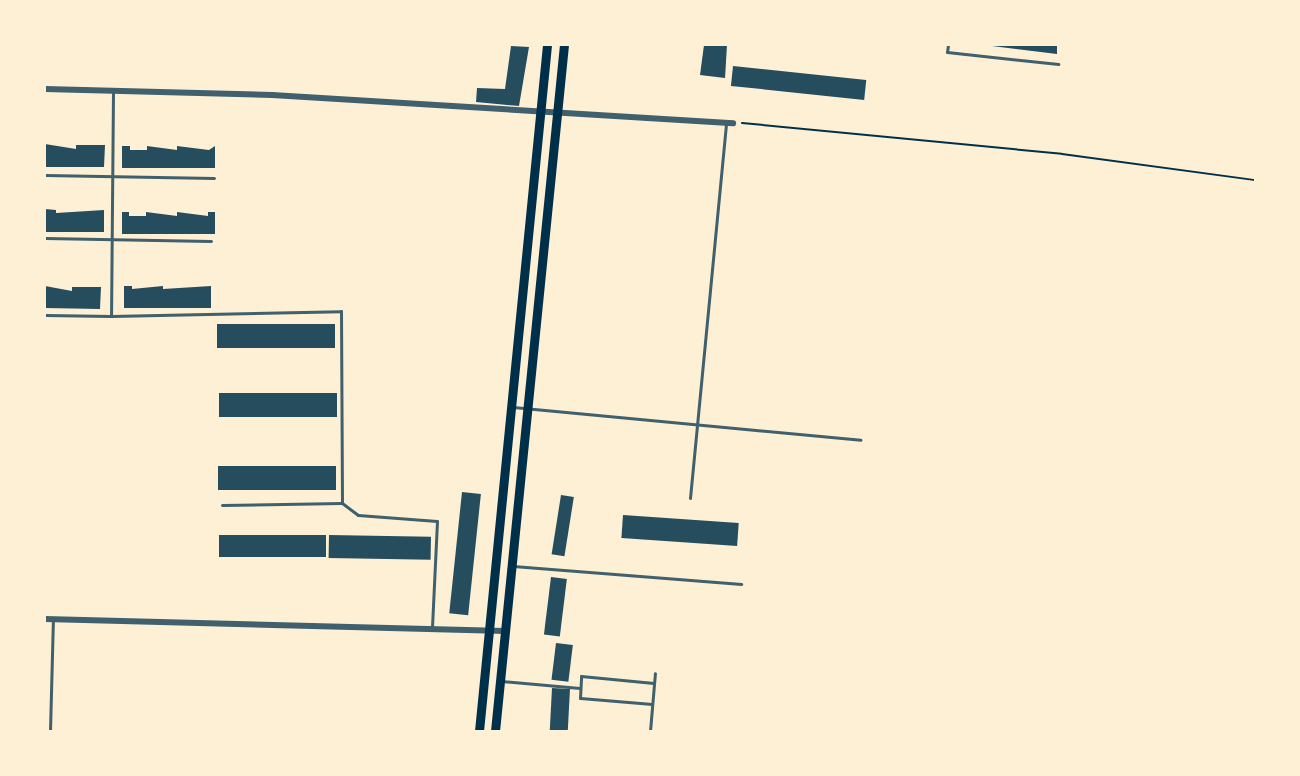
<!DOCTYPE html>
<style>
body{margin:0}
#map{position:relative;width:1300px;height:776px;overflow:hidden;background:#fdf0d5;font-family:Barlow,sans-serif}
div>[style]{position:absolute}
.building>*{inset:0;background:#264d5e;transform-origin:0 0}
.path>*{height:2px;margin:-1px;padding:0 1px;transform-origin:1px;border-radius:1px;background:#003049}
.service>*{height:3px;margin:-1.5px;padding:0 1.5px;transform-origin:1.5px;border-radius:1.5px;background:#3f606c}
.minor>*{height:6px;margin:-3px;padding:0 3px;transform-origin:3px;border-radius:3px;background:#3f606c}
.primary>*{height:9px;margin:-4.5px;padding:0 4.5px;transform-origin:4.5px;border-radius:4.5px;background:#003049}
span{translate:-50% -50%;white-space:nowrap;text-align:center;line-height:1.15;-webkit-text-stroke:6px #fdf0d5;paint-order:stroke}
.frame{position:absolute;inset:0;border:46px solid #fdf0d5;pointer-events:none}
</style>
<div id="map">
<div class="building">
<i style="clip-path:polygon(704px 45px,727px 45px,725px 78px,700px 75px)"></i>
<i style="clip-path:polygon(984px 45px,1057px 45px,1057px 54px)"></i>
<i style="clip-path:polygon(511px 46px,529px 47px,519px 106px,476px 102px,477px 88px,505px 89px)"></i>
<i style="left:733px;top:66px;width:134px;height:20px;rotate:6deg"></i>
<i style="clip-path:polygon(45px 144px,76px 149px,76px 145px,105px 145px,104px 167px,45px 167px)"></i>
<i style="clip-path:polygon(122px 146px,130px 146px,130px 150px,147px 150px,147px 146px,177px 150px,177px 146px,209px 150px,215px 146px,215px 168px,122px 168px)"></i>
<i style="clip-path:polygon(45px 209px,56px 210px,56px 213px,104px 210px,104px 232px,45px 232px)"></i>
<i style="clip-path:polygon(122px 212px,129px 212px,129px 216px,146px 216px,146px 212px,177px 216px,177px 212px,208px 216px,208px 212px,215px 212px,215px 234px,122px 234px)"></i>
<i style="clip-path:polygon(45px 286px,72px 291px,72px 287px,101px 287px,100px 309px,45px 308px)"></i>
<i style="clip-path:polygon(124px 286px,132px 286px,132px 289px,163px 286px,163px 289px,211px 286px,211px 308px,124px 308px)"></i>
<i style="left:335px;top:324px;width:24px;height:118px;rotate:90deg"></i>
<i style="left:337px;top:393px;width:24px;height:118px;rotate:90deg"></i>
<i style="left:336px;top:466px;width:24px;height:118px;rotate:90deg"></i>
<i style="left:462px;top:492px;width:19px;height:122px;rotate:6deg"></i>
<i style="left:561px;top:495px;width:13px;height:60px;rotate:9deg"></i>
<i style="left:623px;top:515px;width:116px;height:23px;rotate:4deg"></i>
<i style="left:219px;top:535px;width:107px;height:22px"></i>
<i style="left:329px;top:535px;width:102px;height:23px;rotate:1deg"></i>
<i style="left:551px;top:577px;width:16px;height:58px;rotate:7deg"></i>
<i style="left:556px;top:643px;width:17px;height:37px;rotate:7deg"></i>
<i style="left:552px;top:688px;width:18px;height:43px;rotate:3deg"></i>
</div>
<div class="path">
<i style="left:742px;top:123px;width:321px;rotate:5.5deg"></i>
<i style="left:1062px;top:154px;width:195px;rotate:7.7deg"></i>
</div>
<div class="service">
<i style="left:948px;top:45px;width:7px;rotate:98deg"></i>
<i style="left:947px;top:52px;width:112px;rotate:6.2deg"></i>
<i style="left:113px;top:92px;width:224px;rotate:90.5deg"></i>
<i style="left:111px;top:316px;width:230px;rotate:-1.2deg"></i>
<i style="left:341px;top:311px;width:192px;rotate:89.7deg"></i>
<i style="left:342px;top:503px;width:20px;rotate:37deg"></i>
<i style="left:358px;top:515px;width:79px;rotate:4.3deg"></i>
<i style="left:437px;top:521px;width:107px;rotate:92.7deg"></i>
<i style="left:45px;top:175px;width:169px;rotate:1deg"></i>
<i style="left:45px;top:238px;width:166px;rotate:1deg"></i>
<i style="left:45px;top:315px;width:66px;rotate:0.9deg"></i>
<i style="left:513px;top:407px;width:349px;rotate:5.4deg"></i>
<i style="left:690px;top:498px;width:376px;rotate:-84.5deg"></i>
<i style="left:222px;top:505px;width:120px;rotate:-1deg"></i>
<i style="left:513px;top:566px;width:229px;rotate:4.5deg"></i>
<i style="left:501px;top:681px;width:79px;rotate:5.1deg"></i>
<i style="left:652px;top:704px;width:72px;rotate:-175.2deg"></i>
<i style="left:580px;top:698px;width:22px;rotate:-87deg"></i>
<i style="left:581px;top:676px;width:73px;rotate:5.5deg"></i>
<i style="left:50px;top:731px;width:112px;rotate:-88.5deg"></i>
<i style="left:650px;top:731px;width:58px;rotate:-85.1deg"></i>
</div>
<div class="minor">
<i style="left:45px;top:89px;width:227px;rotate:1.5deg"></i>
<i style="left:272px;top:95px;width:462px;rotate:3.5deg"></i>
<i style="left:45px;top:619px;width:460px;rotate:1.5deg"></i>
</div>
<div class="primary">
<i style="left:479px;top:731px;width:689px;rotate:-84.34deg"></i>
<i style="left:495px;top:731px;width:689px;rotate:-84.26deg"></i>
</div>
<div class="frame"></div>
</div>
